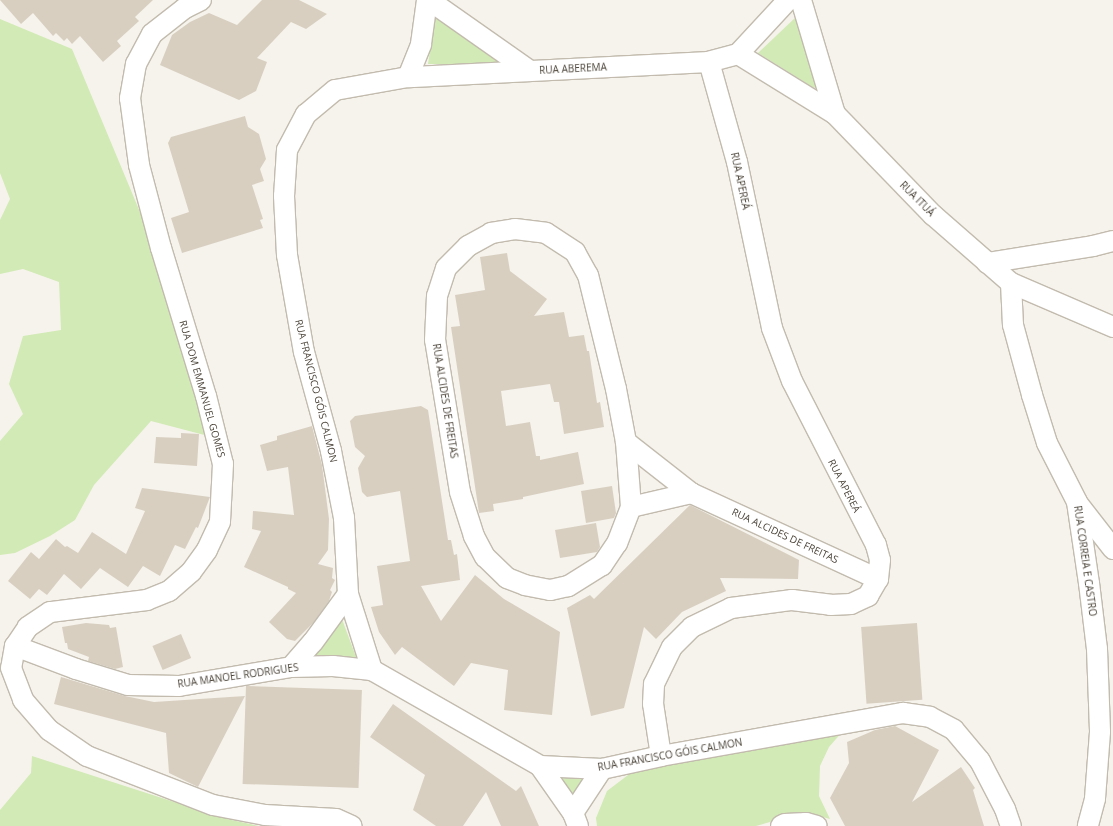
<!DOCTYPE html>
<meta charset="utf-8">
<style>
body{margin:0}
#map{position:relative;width:1113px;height:826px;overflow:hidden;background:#f6f3ec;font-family:"Open Sans",sans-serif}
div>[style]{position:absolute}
.green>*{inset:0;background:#d2eab5}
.building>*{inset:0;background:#d8cfc1;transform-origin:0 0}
.roads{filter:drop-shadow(1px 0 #c2bbae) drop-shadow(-1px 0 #c2bbae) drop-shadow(0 1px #c2bbae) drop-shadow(0 -1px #c2bbae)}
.street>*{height:20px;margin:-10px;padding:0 10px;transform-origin:10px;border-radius:10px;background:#fff}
span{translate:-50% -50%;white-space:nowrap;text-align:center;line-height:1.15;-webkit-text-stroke:3px #fff;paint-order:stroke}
.street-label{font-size:10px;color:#4b4439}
</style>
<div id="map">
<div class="green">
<i style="clip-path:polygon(435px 17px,503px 64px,428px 64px)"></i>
<i style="clip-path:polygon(796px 17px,820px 83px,814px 88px,758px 53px)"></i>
<i style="clip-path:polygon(0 19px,72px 49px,150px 236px,212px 437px,151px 421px,94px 485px,75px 520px,50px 536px,15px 553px,0 555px,0 441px,23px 414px,9px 384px,23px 336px,61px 330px,59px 282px,23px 269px,0 274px,0 220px,10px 199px,0 173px)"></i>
<i style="clip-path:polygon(340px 614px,358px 662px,309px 659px)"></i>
<i style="clip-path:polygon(843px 731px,829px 747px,820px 766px,819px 796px,830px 819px,805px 812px,756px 826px,597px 826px,596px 818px,607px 791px,632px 772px)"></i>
<i style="clip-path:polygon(32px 756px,227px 819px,259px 826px,0 826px,0 810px,31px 773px)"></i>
<i style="clip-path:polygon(554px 771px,586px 774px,572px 800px)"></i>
</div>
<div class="building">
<i style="clip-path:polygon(0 0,153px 0,135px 17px,139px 21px,117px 41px,121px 46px,103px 62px,80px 36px,72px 44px,67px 38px,64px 41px,56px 33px,53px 36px,33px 13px,21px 24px)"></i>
<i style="clip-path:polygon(262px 0,299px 0,327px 14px,306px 29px,291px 22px,257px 58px,267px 62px,256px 91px,239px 100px,160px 65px,172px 35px,190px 22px,209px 13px,237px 25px)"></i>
<i style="clip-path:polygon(245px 116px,248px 127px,259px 134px,266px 159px,260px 169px,264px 181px,252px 185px,263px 219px,260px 220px,263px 228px,182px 253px,171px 218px,189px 212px,168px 143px,171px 137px)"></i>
<i style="clip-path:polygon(507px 253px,510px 271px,547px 299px,534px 316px,564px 312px,569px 337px,584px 335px,587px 351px,589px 351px,597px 403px,600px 402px,604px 427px,564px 434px,559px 402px,554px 402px,550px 384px,501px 391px,506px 426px,530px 422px,536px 456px,540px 456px,540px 460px,578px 452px,584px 484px,523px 497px,523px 499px,493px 504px,494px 511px,479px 513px,451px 327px,460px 326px,455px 295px,485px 290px,480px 257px)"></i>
<i style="clip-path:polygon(421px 406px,428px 410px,448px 540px,451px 540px,454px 555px,457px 554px,460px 580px,421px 586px,441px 621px,475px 575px,504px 599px,560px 632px,552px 715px,504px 710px,508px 670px,471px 663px,454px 686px,402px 647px,395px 655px,379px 632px,371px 607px,383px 605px,377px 566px,410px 561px,400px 491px,367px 497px,362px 492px,358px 468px,365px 456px,355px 447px,350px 421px,355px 416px)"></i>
<i style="clip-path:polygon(312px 426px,322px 465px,329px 519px,328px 550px,318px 564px,333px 568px,332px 578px,335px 580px,330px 590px,332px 592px,329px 601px,314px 622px,295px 641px,287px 639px,269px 622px,296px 593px,288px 589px,288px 587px,244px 567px,261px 531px,252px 529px,253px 511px,294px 515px,288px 467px,267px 471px,260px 445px,277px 440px,277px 436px)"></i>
<i style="clip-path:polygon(181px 433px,199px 434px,197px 466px,154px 463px,156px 437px,181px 438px)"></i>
<i style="clip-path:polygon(612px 486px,616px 513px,614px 518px,586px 523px,581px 491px)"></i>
<i style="clip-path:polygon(142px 488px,210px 497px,198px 528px,196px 527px,185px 549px,175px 545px,160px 576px,143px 566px,128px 587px,100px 568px,81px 589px,64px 574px,47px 595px,39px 589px,30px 599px,8px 581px,31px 552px,39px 559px,56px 539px,65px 547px,67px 546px,78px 553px,92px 532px,126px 554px,145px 511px,135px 508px)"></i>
<i style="clip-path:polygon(690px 505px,799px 560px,798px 579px,720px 578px,726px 591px,682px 612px,656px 639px,644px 627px,624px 708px,591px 716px,567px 608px,590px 595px,594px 599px)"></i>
<i style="clip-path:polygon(596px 523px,600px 547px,597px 552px,560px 558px,555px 530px)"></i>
<i style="clip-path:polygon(86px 623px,109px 625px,110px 628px,116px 627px,123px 667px,115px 669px,88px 661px,89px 657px,68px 649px,67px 643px,65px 643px,62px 627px)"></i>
<i style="left:917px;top:623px;width:77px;height:56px;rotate:86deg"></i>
<i style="left:181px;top:634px;width:26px;height:31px;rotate:67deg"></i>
<i style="clip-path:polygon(61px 677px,125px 696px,154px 702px,245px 696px,198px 787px,169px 773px,166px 733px,54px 704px)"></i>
<i style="left:246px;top:686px;width:116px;height:98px;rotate:2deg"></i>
<i style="clip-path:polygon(393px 704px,516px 791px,521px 786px,539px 826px,501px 826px,486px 792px,463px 826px,436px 826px,413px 810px,425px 775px,370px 737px)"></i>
<i style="clip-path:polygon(895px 726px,939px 750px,912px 802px,961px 767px,975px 788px,973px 790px,984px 826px,845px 826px,830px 798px,849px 763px,847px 742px,875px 730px)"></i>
</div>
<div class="roads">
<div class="street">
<i style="left:201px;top:0;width:18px;rotate:153deg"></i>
<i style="left:185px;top:8px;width:42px;rotate:141.8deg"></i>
<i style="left:152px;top:34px;width:34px;rotate:118deg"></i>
<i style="left:136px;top:64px;width:35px;rotate:100deg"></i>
<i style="left:130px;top:98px;width:68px;rotate:82.3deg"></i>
<i style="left:139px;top:165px;width:86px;rotate:75.2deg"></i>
<i style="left:161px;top:248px;width:155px;rotate:73.1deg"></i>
<i style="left:206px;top:396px;width:70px;rotate:76deg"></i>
<i style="left:223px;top:464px;width:58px;rotate:93deg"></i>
<i style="left:220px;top:522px;width:31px;rotate:115deg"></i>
<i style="left:207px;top:550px;width:27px;rotate:126deg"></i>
<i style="left:191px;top:572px;width:29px;rotate:139deg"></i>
<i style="left:169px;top:591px;width:24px;rotate:158deg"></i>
<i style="left:147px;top:600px;width:98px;rotate:172.9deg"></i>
<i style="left:50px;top:612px;width:27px;rotate:146deg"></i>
<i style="left:28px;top:627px;width:23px;rotate:124deg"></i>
<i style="left:15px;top:646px;width:22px;rotate:100deg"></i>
<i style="left:11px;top:668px;width:34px;rotate:69deg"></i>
<i style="left:23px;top:700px;width:40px;rotate:49deg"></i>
<i style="left:49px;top:730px;width:46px;rotate:34.4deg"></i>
<i style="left:87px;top:756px;width:135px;rotate:21.3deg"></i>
<i style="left:213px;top:805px;width:53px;rotate:10.9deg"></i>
<i style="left:265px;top:815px;width:71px;rotate:3.2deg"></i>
<i style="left:336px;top:819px;width:17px;rotate:24deg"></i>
<i style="left:429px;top:0;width:123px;rotate:35.1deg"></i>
<i style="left:788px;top:0;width:74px;rotate:132.8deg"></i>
<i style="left:738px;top:54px;width:30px;rotate:165deg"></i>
<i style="left:709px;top:62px;width:301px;rotate:177.1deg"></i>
<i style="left:408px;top:77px;width:74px;rotate:169.9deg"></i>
<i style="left:335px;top:90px;width:38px;rotate:140deg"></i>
<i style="left:306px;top:114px;width:41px;rotate:117.8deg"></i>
<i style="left:287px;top:150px;width:46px;rotate:93.7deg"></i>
<i style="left:284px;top:196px;width:59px;rotate:87.1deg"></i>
<i style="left:287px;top:255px;width:98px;rotate:80.1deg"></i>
<i style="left:304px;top:352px;width:103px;rotate:74.7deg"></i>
<i style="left:331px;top:451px;width:68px;rotate:79deg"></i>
<i style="left:344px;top:518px;width:76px;rotate:87deg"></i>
<i style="left:348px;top:594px;width:80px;rotate:72.5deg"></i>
<i style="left:372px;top:670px;width:193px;rotate:29.7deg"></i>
<i style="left:540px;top:766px;width:62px;rotate:2.8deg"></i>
<i style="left:602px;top:769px;width:60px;rotate:-12.4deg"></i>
<i style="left:661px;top:756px;width:246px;rotate:-10.1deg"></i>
<i style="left:903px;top:713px;width:27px;rotate:8deg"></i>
<i style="left:930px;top:717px;width:27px;rotate:28deg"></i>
<i style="left:954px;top:730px;width:40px;rotate:50deg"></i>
<i style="left:980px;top:761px;width:54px;rotate:62.5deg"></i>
<i style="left:1005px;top:809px;width:18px;rotate:71deg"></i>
<i style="left:801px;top:0;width:119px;rotate:73.4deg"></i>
<i style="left:835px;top:114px;width:141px;rotate:45.9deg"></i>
<i style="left:933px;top:215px;width:103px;rotate:41.1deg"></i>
<i style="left:1011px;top:283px;width:111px;rotate:23.3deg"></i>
<i style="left:738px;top:54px;width:114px;rotate:31.7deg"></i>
<i style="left:408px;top:77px;width:35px;rotate:-68deg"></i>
<i style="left:421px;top:44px;width:44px;rotate:-82.2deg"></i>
<i style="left:515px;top:229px;width:31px;rotate:7deg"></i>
<i style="left:546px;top:233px;width:35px;rotate:33deg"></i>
<i style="left:575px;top:252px;width:26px;rotate:61deg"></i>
<i style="left:588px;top:275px;width:117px;rotate:76.2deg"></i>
<i style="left:616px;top:389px;width:54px;rotate:79.3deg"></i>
<i style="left:626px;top:442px;width:65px;rotate:85.6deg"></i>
<i style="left:631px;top:507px;width:39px;rotate:111deg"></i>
<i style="left:617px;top:543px;width:27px;rotate:124deg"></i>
<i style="left:602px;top:565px;width:40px;rotate:148deg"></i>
<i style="left:568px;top:586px;width:18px;rotate:167deg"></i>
<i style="left:550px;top:590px;width:25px;rotate:-169deg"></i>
<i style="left:525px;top:585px;width:19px;rotate:-159deg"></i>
<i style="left:507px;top:578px;width:30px;rotate:-136deg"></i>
<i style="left:485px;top:557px;width:24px;rotate:-118deg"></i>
<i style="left:474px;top:536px;width:46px;rotate:-107.7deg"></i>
<i style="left:460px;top:492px;width:154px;rotate:-99.3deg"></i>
<i style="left:435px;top:340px;width:44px;rotate:-87.4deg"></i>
<i style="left:437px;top:296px;width:29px;rotate:-72deg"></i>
<i style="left:446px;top:268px;width:31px;rotate:-45deg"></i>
<i style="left:468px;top:246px;width:26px;rotate:-29deg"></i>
<i style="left:491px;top:233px;width:24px;rotate:-9deg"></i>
<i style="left:987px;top:263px;width:107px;rotate:-9.1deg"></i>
<i style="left:1093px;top:246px;width:21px;rotate:-14deg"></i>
<i style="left:1011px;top:283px;width:42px;rotate:87.3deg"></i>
<i style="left:1013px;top:325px;width:73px;rotate:74.8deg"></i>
<i style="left:1032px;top:395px;width:50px;rotate:72.6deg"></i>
<i style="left:1047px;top:443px;width:66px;rotate:63deg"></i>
<i style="left:1077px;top:502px;width:82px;rotate:81.6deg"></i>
<i style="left:1089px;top:583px;width:66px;rotate:83.1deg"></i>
<i style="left:1097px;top:649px;width:83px;rotate:87.9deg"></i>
<i style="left:1100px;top:732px;width:67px;rotate:94.3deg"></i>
<i style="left:1095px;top:799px;width:28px;rotate:105deg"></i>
<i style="left:626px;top:442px;width:83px;rotate:38.1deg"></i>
<i style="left:691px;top:493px;width:206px;rotate:24.7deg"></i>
<i style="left:1078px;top:504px;width:57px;rotate:52.1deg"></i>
<i style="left:631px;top:507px;width:62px;rotate:-13.1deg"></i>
<i style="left:15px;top:646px;width:65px;rotate:20.7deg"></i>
<i style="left:76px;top:669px;width:54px;rotate:17.1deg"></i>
<i style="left:128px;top:685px;width:51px;rotate:1.1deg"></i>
<i style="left:179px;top:686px;width:114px;rotate:-9.6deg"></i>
<i style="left:291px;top:667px;width:42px;rotate:-1.4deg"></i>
<i style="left:333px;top:666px;width:39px;rotate:6deg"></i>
<i style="left:291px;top:667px;width:33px;rotate:-49deg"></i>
<i style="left:313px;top:642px;width:59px;rotate:-53.9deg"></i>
<i style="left:661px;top:756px;width:53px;rotate:-98.7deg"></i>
<i style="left:653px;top:704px;width:20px;rotate:-87deg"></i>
<i style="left:654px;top:684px;width:41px;rotate:-64.1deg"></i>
<i style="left:672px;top:647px;width:28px;rotate:-45deg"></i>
<i style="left:692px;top:627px;width:43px;rotate:-26deg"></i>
<i style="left:731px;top:608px;width:62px;rotate:-7.5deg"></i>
<i style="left:792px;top:600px;width:39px;rotate:7deg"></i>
<i style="left:831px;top:605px;width:20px;rotate:-3deg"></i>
<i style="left:851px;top:604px;width:19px;rotate:-25deg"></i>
<i style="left:868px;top:596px;width:20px;rotate:-60deg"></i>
<i style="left:878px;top:579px;width:19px;rotate:-84deg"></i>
<i style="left:880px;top:560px;width:16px;rotate:-105deg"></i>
<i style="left:876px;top:545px;width:184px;rotate:-117.1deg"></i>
<i style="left:792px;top:381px;width:57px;rotate:-110.7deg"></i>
<i style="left:772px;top:328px;width:170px;rotate:-101.9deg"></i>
<i style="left:737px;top:162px;width:104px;rotate:-105.6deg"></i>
<i style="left:540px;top:766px;width:57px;rotate:54.9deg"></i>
<i style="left:578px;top:826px;width:14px;rotate:-111deg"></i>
<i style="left:573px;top:813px;width:53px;rotate:-56.6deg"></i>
<i style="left:781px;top:826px;width:4px;rotate:-27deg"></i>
<i style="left:785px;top:824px;width:21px;rotate:-3deg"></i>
<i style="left:806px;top:823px;width:11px;rotate:15deg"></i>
</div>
</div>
<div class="street-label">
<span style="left:573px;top:69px;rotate:-3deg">RUA ABEREMA</span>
<span style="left:740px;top:181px;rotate:78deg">RUA APEREÁ</span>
<span style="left:917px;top:199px;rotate:45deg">RUA ITUÁ</span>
<span style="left:202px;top:389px;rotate:74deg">RUA DOM EMMANUEL GOMES</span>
<span style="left:316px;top:391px;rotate:76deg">RUA FRANCISCO GÓIS CALMON</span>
<span style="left:445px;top:401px;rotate:81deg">RUA ALCIDES DE FREITAS</span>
<span style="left:844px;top:486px;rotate:63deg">RUA APEREÁ</span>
<span style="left:785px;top:536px;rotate:25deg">RUA ALCIDES DE FREITAS</span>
<span style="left:1085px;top:561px;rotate:82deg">RUA CORREIA E CASTRO</span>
<span style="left:238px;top:676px;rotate:-8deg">RUA MANOEL RODRIGUES</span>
<span style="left:670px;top:755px;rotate:-10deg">RUA FRANCISCO GÓIS CALMON</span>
</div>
</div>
